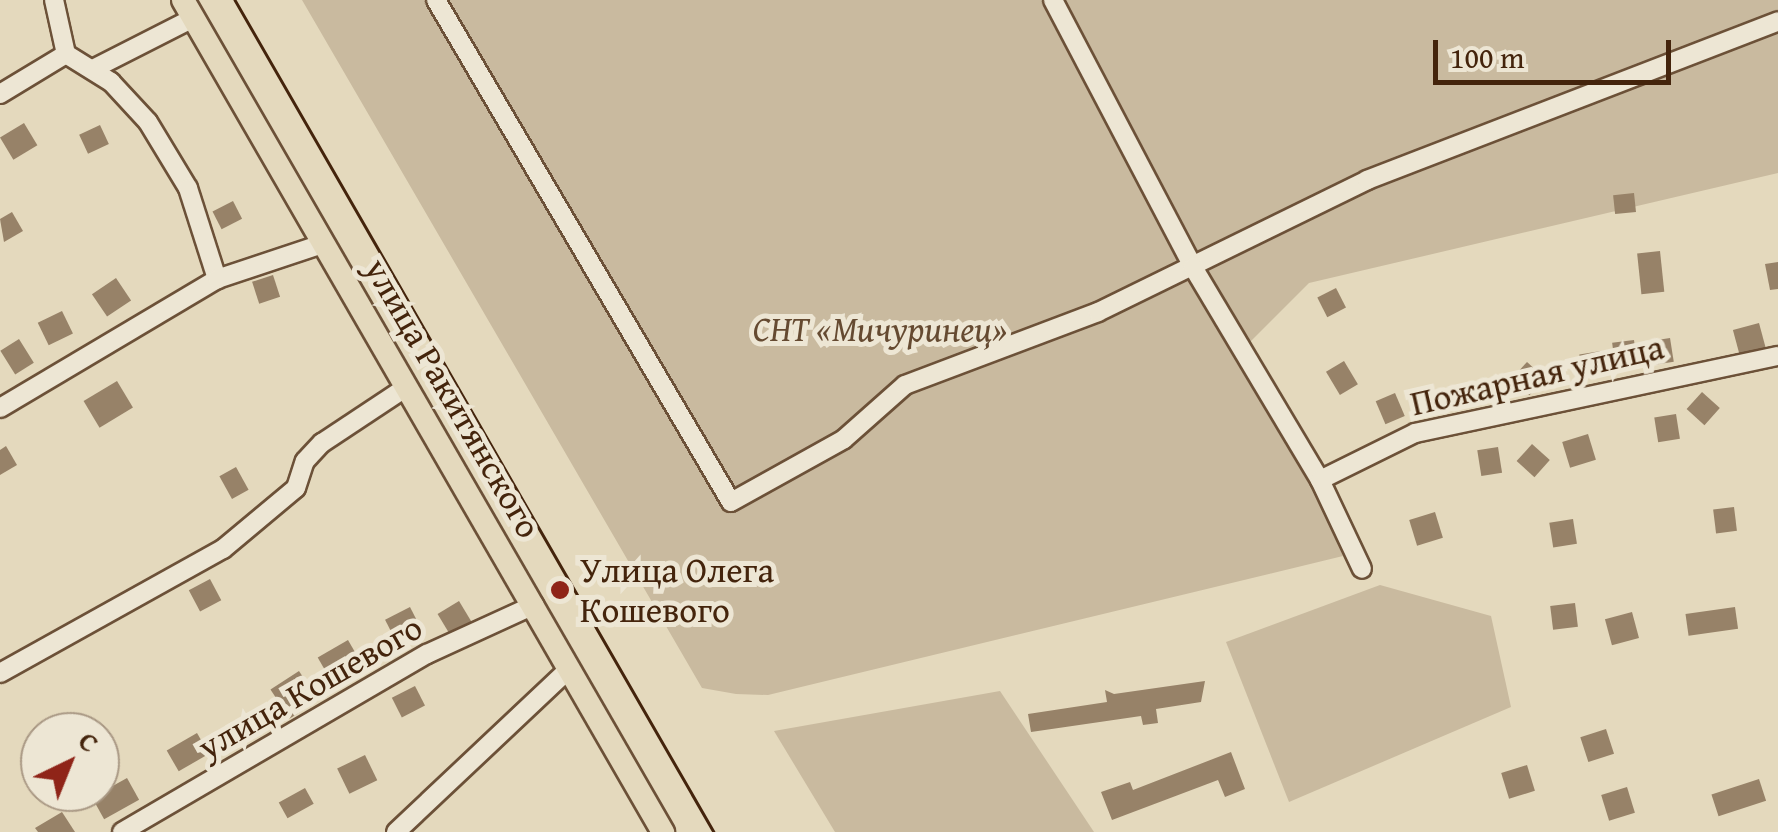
<!DOCTYPE html>
<meta charset="utf-8">
<style>
body{margin:0}
#map{position:relative;width:1778px;height:832px;overflow:hidden;background:#e4d9bd;font-family:"Gentium Book Plus",serif}
div>[style]{position:absolute}
.green>*{inset:0;background:#c9ba9f}
.building>*{inset:0;background:#978268;transform-origin:0 0}
.roads{filter:drop-shadow(2px 0 #6c5138) drop-shadow(-2px 0 #6c5138) drop-shadow(0 2px #6c5138) drop-shadow(0 -2px #6c5138)}
.minor>*{height:18px;margin:-9px;padding:0 9px;transform-origin:9px;border-radius:9px;background:#ede6d4}
.major>*{height:22px;margin:-11px;padding:0 11px;transform-origin:11px;border-radius:11px;background:#e4d9bd}
.tram>*{height:2.5px;margin:-1.25px;padding:0 1.25px;transform-origin:1.25px;border-radius:1.25px;background:#44240c}
.dots>*{width:28px;height:28px;translate:-50% -50%;box-sizing:border-box;border:5px solid #ede6d4;border-radius:50%}
span{translate:-50% -50%;white-space:nowrap;text-align:center;line-height:1.15;-webkit-text-stroke:10px #ede6d4;paint-order:stroke}
.park-label{font-size:35px;color:#654a31;font-style:italic}
.street-label{font-size:35px;color:#44240c}
.poi-label{font-size:35px;color:#44240c}
.left{translate:0 -50%;text-align:left}
.north{position:absolute;left:20px;top:712px;width:100px;height:100px;box-sizing:border-box;background:#ede6d4;border:2px solid #a99884;border-radius:50%;rotate:43deg;font-size:28px;font-weight:700;line-height:40px;text-align:center;color:#44240c}
.north::after{content:'';display:block;margin:auto;width:35px;height:45px;background:#8f2418;clip-path:polygon(50% 0,100% 100%,50% 72%,0 100%)}
.scale{position:absolute;left:1433px;top:40px;width:238px;height:45px;box-sizing:border-box;border:5px solid #44240c;border-top:0;padding-left:12px;font-size:30px;line-height:35px;white-space:nowrap;color:#44240c;-webkit-text-stroke:8px #ede6d4;paint-order:stroke}
</style>
<div id="map">
<div class="green">
<i style="clip-path:polygon(302px 0,1778px 0,1778px 173px,1309px 283px,1250px 342px,1343px 556px,768px 695px,736px 694px,702px 688px)"></i>
<i style="clip-path:polygon(1380px 585px,1491px 616px,1511px 707px,1289px 802px,1226px 642px)"></i>
<i style="clip-path:polygon(1000px 691px,1094px 832px,835px 832px,774px 731px)"></i>
</div>
<div class="building">
<i style="left:24px;top:123px;width:26px;height:28px;rotate:59deg"></i>
<i style="left:100px;top:125px;width:21px;height:23px;rotate:65deg"></i>
<i style="left:1634px;top:193px;width:19px;height:21px;rotate:84deg"></i>
<i style="left:233px;top:201px;width:20px;height:23px;rotate:63deg"></i>
<i style="clip-path:polygon(12px 212px,23px 231px,4px 242px,0 219px)"></i>
<i style="left:1660px;top:251px;width:41px;height:23px;rotate:84deg"></i>
<i style="clip-path:polygon(1778px 262px,1778px 289px,1770px 290px,1765px 264px)"></i>
<i style="left:273px;top:275px;width:23px;height:22px;rotate:72deg"></i>
<i style="left:116px;top:278px;width:27px;height:29px;rotate:56deg"></i>
<i style="left:1336px;top:288px;width:22px;height:21px;rotate:63deg"></i>
<i style="left:62px;top:311px;width:25px;height:27px;rotate:64deg"></i>
<i style="left:1759px;top:323px;width:27px;height:27px;rotate:75deg"></i>
<i style="left:1670px;top:338px;width:24px;height:21px;rotate:81deg"></i>
<i style="left:19px;top:339px;width:28px;height:22px;rotate:58deg"></i>
<i style="left:1634px;top:340px;width:24px;height:22px;rotate:83deg"></i>
<i style="left:1601px;top:351px;width:20px;height:22px;rotate:81deg"></i>
<i style="left:1344px;top:361px;width:27px;height:21px;rotate:59deg"></i>
<i style="left:1527px;top:362px;width:24px;height:23px;rotate:42deg"></i>
<i style="left:117px;top:381px;width:31px;height:39px;rotate:59deg"></i>
<i style="left:1702px;top:392px;width:24px;height:23px;rotate:42deg"></i>
<i style="left:1395px;top:393px;width:25px;height:21px;rotate:67deg"></i>
<i style="left:1676px;top:414px;width:25px;height:22px;rotate:81deg"></i>
<i style="left:1588px;top:434px;width:27px;height:27px;rotate:73deg"></i>
<i style="left:1532px;top:444px;width:24px;height:23px;rotate:42deg"></i>
<i style="clip-path:polygon(6px 446px,17px 465px,0 475px,0 450px)"></i>
<i style="left:1498px;top:447px;width:26px;height:21px;rotate:81deg"></i>
<i style="left:236px;top:467px;width:26px;height:19px;rotate:61deg"></i>
<i style="left:1734px;top:507px;width:24px;height:21px;rotate:83deg"></i>
<i style="left:1435px;top:512px;width:27px;height:27px;rotate:73deg"></i>
<i style="left:1573px;top:519px;width:25px;height:24px;rotate:81deg"></i>
<i style="left:210px;top:579px;width:24px;height:24px;rotate:62deg"></i>
<i style="left:459px;top:601px;width:26px;height:25px;rotate:59deg"></i>
<i style="left:1575px;top:603px;width:24px;height:25px;rotate:83deg"></i>
<i style="left:410px;top:607px;width:27px;height:28px;rotate:63deg"></i>
<i style="left:1735px;top:607px;width:22px;height:50px;rotate:82deg"></i>
<i style="left:1632px;top:612px;width:27px;height:28px;rotate:75deg"></i>
<i style="left:348px;top:640px;width:32px;height:35px;rotate:60deg"></i>
<i style="left:299px;top:671px;width:35px;height:34px;rotate:57deg"></i>
<i style="clip-path:polygon(1205px 681px,1201px 702px,1156px 709px,1158px 723px,1143px 725px,1141px 716px,1031px 732px,1028px 714px,1107px 702px,1105px 690px,1114px 694px)"></i>
<i style="left:415px;top:686px;width:22px;height:26px;rotate:63deg"></i>
<i style="left:1606px;top:729px;width:26px;height:27px;rotate:72deg"></i>
<i style="left:197px;top:733px;width:24px;height:35px;rotate:60deg"></i>
<i style="clip-path:polygon(1231px 752px,1245px 789px,1225px 797px,1218px 780px,1112px 820px,1101px 792px,1130px 782px,1133px 790px)"></i>
<i style="left:365px;top:755px;width:28px;height:31px;rotate:64deg"></i>
<i style="left:1527px;top:765px;width:27px;height:27px;rotate:73deg"></i>
<i style="left:127px;top:778px;width:25px;height:40px;rotate:61deg"></i>
<i style="left:1759px;top:779px;width:23px;height:50px;rotate:72deg"></i>
<i style="left:1627px;top:787px;width:27px;height:27px;rotate:73deg"></i>
<i style="left:305px;top:788px;width:18px;height:30px;rotate:61deg"></i>
<i style="clip-path:polygon(62px 812px,75px 832px,38px 832px,35px 828px)"></i>
</div>
<div class="roads">
<div class="minor">
<i style="left:436px;top:0;width:582px;rotate:59.56deg"></i>
<i style="left:731px;top:502px;width:129px;rotate:-29.1deg"></i>
<i style="left:844px;top:439px;width:81px;rotate:-41.5deg"></i>
<i style="left:905px;top:385px;width:206px;rotate:-20.7deg"></i>
<i style="left:1098px;top:312px;width:300px;rotate:-26.1deg"></i>
<i style="left:1367px;top:180px;width:441px;rotate:-21.1deg"></i>
<i style="left:1053px;top:0;width:301px;rotate:62.3deg"></i>
<i style="left:1193px;top:267px;width:248px;rotate:59.2deg"></i>
<i style="left:1320px;top:480px;width:98px;rotate:64.7deg"></i>
<i style="left:66px;top:54px;width:53px;rotate:31.9deg"></i>
<i style="left:111px;top:82px;width:54px;rotate:47.2deg"></i>
<i style="left:148px;top:122px;width:77px;rotate:58.8deg"></i>
<i style="left:188px;top:188px;width:96px;rotate:72.3deg"></i>
<i style="left:93px;top:69px;width:112px;rotate:-27deg"></i>
<i style="left:0;top:94px;width:77px;rotate:-31.2deg"></i>
<i style="left:66px;top:54px;width:55px;rotate:-102.5deg"></i>
<i style="left:0;top:408px;width:252px;rotate:-30.7deg"></i>
<i style="left:217px;top:279px;width:111px;rotate:-18.4deg"></i>
<i style="left:1320px;top:480px;width:106px;rotate:-26.3deg"></i>
<i style="left:1415px;top:433px;width:371px;rotate:-12deg"></i>
<i style="left:0;top:673px;width:255px;rotate:-29.1deg"></i>
<i style="left:223px;top:549px;width:95px;rotate:-39.9deg"></i>
<i style="left:296px;top:488px;width:28px;rotate:-72deg"></i>
<i style="left:305px;top:461px;width:25px;rotate:-47deg"></i>
<i style="left:322px;top:443px;width:100px;rotate:-33.5deg"></i>
<i style="left:122px;top:832px;width:353px;rotate:-30.3deg"></i>
<i style="left:427px;top:654px;width:118px;rotate:-24.6deg"></i>
<i style="left:396px;top:832px;width:238px;rotate:-43.3deg"></i>
</div>
<div class="major">
<i style="left:183px;top:0;width:961px;rotate:60.02deg"></i>
</div>
</div>
<div class="tram">
<i style="left:235px;top:0;width:960px;rotate:60.07deg"></i>
</div>
<div class="dots">
<i style="left:560px;top:590px;background:#8f2418"></i>
</div>
<div class="park-label">
<span style="left:880px;top:329px">СНТ «Мичуринец»</span>
</div>
<div class="street-label">
<span style="left:1537px;top:375px;rotate:-13deg">Пожарная улица</span>
<span style="left:453px;top:398px;rotate:60deg">улица Ракитянского</span>
<span style="left:310px;top:687px;rotate:-30deg">улица Кошевого</span>
</div>
<div class="poi-label">
<span class="left" style="left:580px;top:590px">Улица Олега<br>Кошевого</span>
</div>
<div class="north">С</div>
<div class="scale">100 m</div>
</div>
